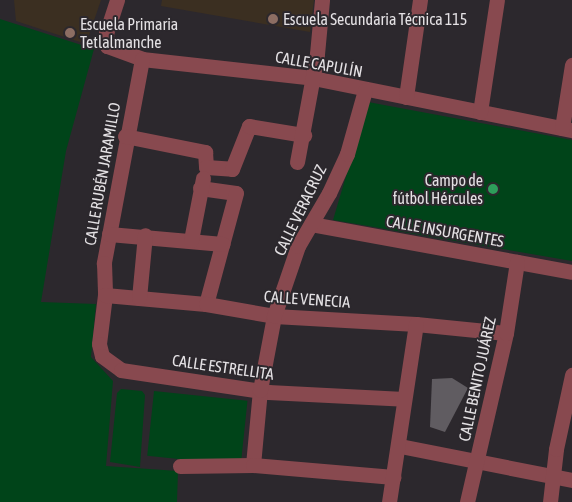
<!DOCTYPE html>
<meta charset="utf-8">
<style>
body{margin:0}
#map{position:relative;width:572px;height:502px;overflow:hidden;background:#2c282d;font-family:"Asap Condensed",sans-serif}
div>[style]{position:absolute}
.education>*{inset:0;background:#3b2f21}
.green>*{inset:0;background:#004419;transform-origin:0 0}
.building>*{inset:0;background:#605c61}
.minor>*{height:15px;margin:-7.5px;padding:0 7.5px;transform-origin:7.5px;border-radius:7.5px;background:#88494f}
.dots>*{width:14px;height:14px;translate:-50% -50%;box-sizing:border-box;border:2px solid #2c282d;border-radius:50%}
span{translate:-50% -50%;white-space:nowrap;text-align:center;line-height:1.15;-webkit-text-stroke:4px #2c282d;paint-order:stroke}
.poi-label{font-size:16px;color:#e4e1e4}
.left{translate:0 -50%;text-align:left}
.right{translate:-100% -50%;text-align:right}
.street-label{font-size:16px;color:#e4e1e4}
</style>
<div id="map">
<div class="education">
<i style="clip-path:polygon(14px 0,101px 0,86px 44px,16px 21px)"></i>
<i style="clip-path:polygon(162px 0,314px 0,310px 32px,161px 6px)"></i>
</div>
<div class="green">
<i style="clip-path:polygon(0 19px,94px 49px,66px 151px,41px 302px,96px 304px,91px 357px,113px 381px,106px 466px,178px 471px,177px 502px,0 502px)"></i>
<i style="clip-path:polygon(368px 102px,572px 140px,572px 261px,333px 220px)"></i>
<i style="clip-path:polygon(121px 389px,142px 391px,145px 395px,140px 467px,110px 462px,117px 393px)"></i>
<i style="left:154px;top:391px;width:94px;height:65px;rotate:6deg"></i>
</div>
<div class="building">
<i style="clip-path:polygon(452px 378px,468px 388px,445px 432px,430px 427px,432px 379px)"></i>
</div>
<div class="minor">
<i style="left:117px;top:0;width:35px;rotate:108deg"></i>
<i style="left:106px;top:33px;width:13px;rotate:86deg"></i>
<i style="left:107px;top:46px;width:37px;rotate:20deg"></i>
<i style="left:142px;top:59px;width:172px;rotate:6.3deg"></i>
<i style="left:313px;top:78px;width:264px;rotate:11.4deg"></i>
<i style="left:142px;top:59px;width:208px;rotate:100.6deg"></i>
<i style="left:104px;top:263px;width:32px;rotate:88deg"></i>
<i style="left:105px;top:295px;width:49px;rotate:97deg"></i>
<i style="left:99px;top:344px;width:12px;rotate:76deg"></i>
<i style="left:102px;top:356px;width:24px;rotate:36deg"></i>
<i style="left:121px;top:370px;width:149px;rotate:8.5deg"></i>
<i style="left:268px;top:392px;width:136px;rotate:2.9deg"></i>
<i style="left:406px;top:97px;width:98px;rotate:-81.8deg"></i>
<i style="left:480px;top:112px;width:113px;rotate:-81.4deg"></i>
<i style="left:562px;top:128px;width:64px;rotate:-81deg"></i>
<i style="left:125px;top:136px;width:82px;rotate:11.3deg"></i>
<i style="left:205px;top:152px;width:15px;rotate:86deg"></i>
<i style="left:206px;top:167px;width:26px;rotate:4deg"></i>
<i style="left:232px;top:169px;width:46px;rotate:-68.4deg"></i>
<i style="left:249px;top:126px;width:56px;rotate:9.3deg"></i>
<i style="left:297px;top:162px;width:110px;rotate:-79.5deg"></i>
<i style="left:317px;top:54px;width:54px;rotate:-84.7deg"></i>
<i style="left:200px;top:188px;width:36px;rotate:8deg"></i>
<i style="left:236px;top:193px;width:115px;rotate:105.1deg"></i>
<i style="left:311px;top:224px;width:265px;rotate:10.4deg"></i>
<i style="left:109px;top:234px;width:114px;rotate:5deg"></i>
<i style="left:191px;top:240px;width:63px;rotate:-79deg"></i>
<i style="left:105px;top:295px;width:101px;rotate:5.1deg"></i>
<i style="left:206px;top:304px;width:69px;rotate:10deg"></i>
<i style="left:274px;top:316px;width:142px;rotate:3.2deg"></i>
<i style="left:416px;top:324px;width:90px;rotate:5.7deg"></i>
<i style="left:139px;top:298px;width:63px;rotate:-84.6deg"></i>
<i style="left:400px;top:446px;width:175px;rotate:11.2deg"></i>
<i style="left:253px;top:465px;width:75px;rotate:-84.7deg"></i>
<i style="left:260px;top:390px;width:75px;rotate:-79.3deg"></i>
<i style="left:274px;top:316px;width:74px;rotate:-71.1deg"></i>
<i style="left:298px;top:246px;width:61px;rotate:-59.7deg"></i>
<i style="left:329px;top:193px;width:43px;rotate:-65.2deg"></i>
<i style="left:347px;top:154px;width:66px;rotate:-74.3deg"></i>
<i style="left:180px;top:466px;width:73px;rotate:-0.8deg"></i>
<i style="left:253px;top:465px;width:141px;rotate:4.9deg"></i>
<i style="left:389px;top:502px;width:180px;rotate:-81.4deg"></i>
<i style="left:467px;top:502px;width:173px;rotate:-77deg"></i>
<i style="left:506px;top:333px;width:72px;rotate:-81.2deg"></i>
<i style="left:550px;top:502px;width:53px;rotate:-83.5deg"></i>
<i style="left:556px;top:449px;width:76px;rotate:-77.8deg"></i>
</div>
<div class="dots">
<i style="left:273px;top:19px;background:#8d6e63"></i>
<i style="left:70px;top:33px;background:#8d6e63"></i>
<i style="left:493px;top:189px;background:#2e9e5b"></i>
</div>
<div class="poi-label">
<span class="left" style="left:283px;top:19px">Escuela Secundaria Técnica 115</span>
<span class="left" style="left:80px;top:33px">Escuela Primaria<br>Tetlalmanche</span>
<span class="right" style="left:483px;top:189px">Campo de<br>fútbol Hércules</span>
</div>
<div class="street-label">
<span style="left:319px;top:64px;rotate:10deg">CALLE CAPULÍN</span>
<span style="left:102px;top:174px;rotate:-80deg">CALLE RUBÉN JARAMILLO</span>
<span style="left:300px;top:210px;rotate:-64deg">CALLE VERACRUZ</span>
<span style="left:445px;top:231px;rotate:10deg">CALLE INSURGENTES</span>
<span style="left:307px;top:299px;rotate:4deg">CALLE VENECIA</span>
<span style="left:223px;top:367px;rotate:8deg">CALLE ESTRELLITA</span>
<span style="left:477px;top:379px;rotate:-78deg">CALLE BENITO JUÁREZ</span>
</div>
</div>
